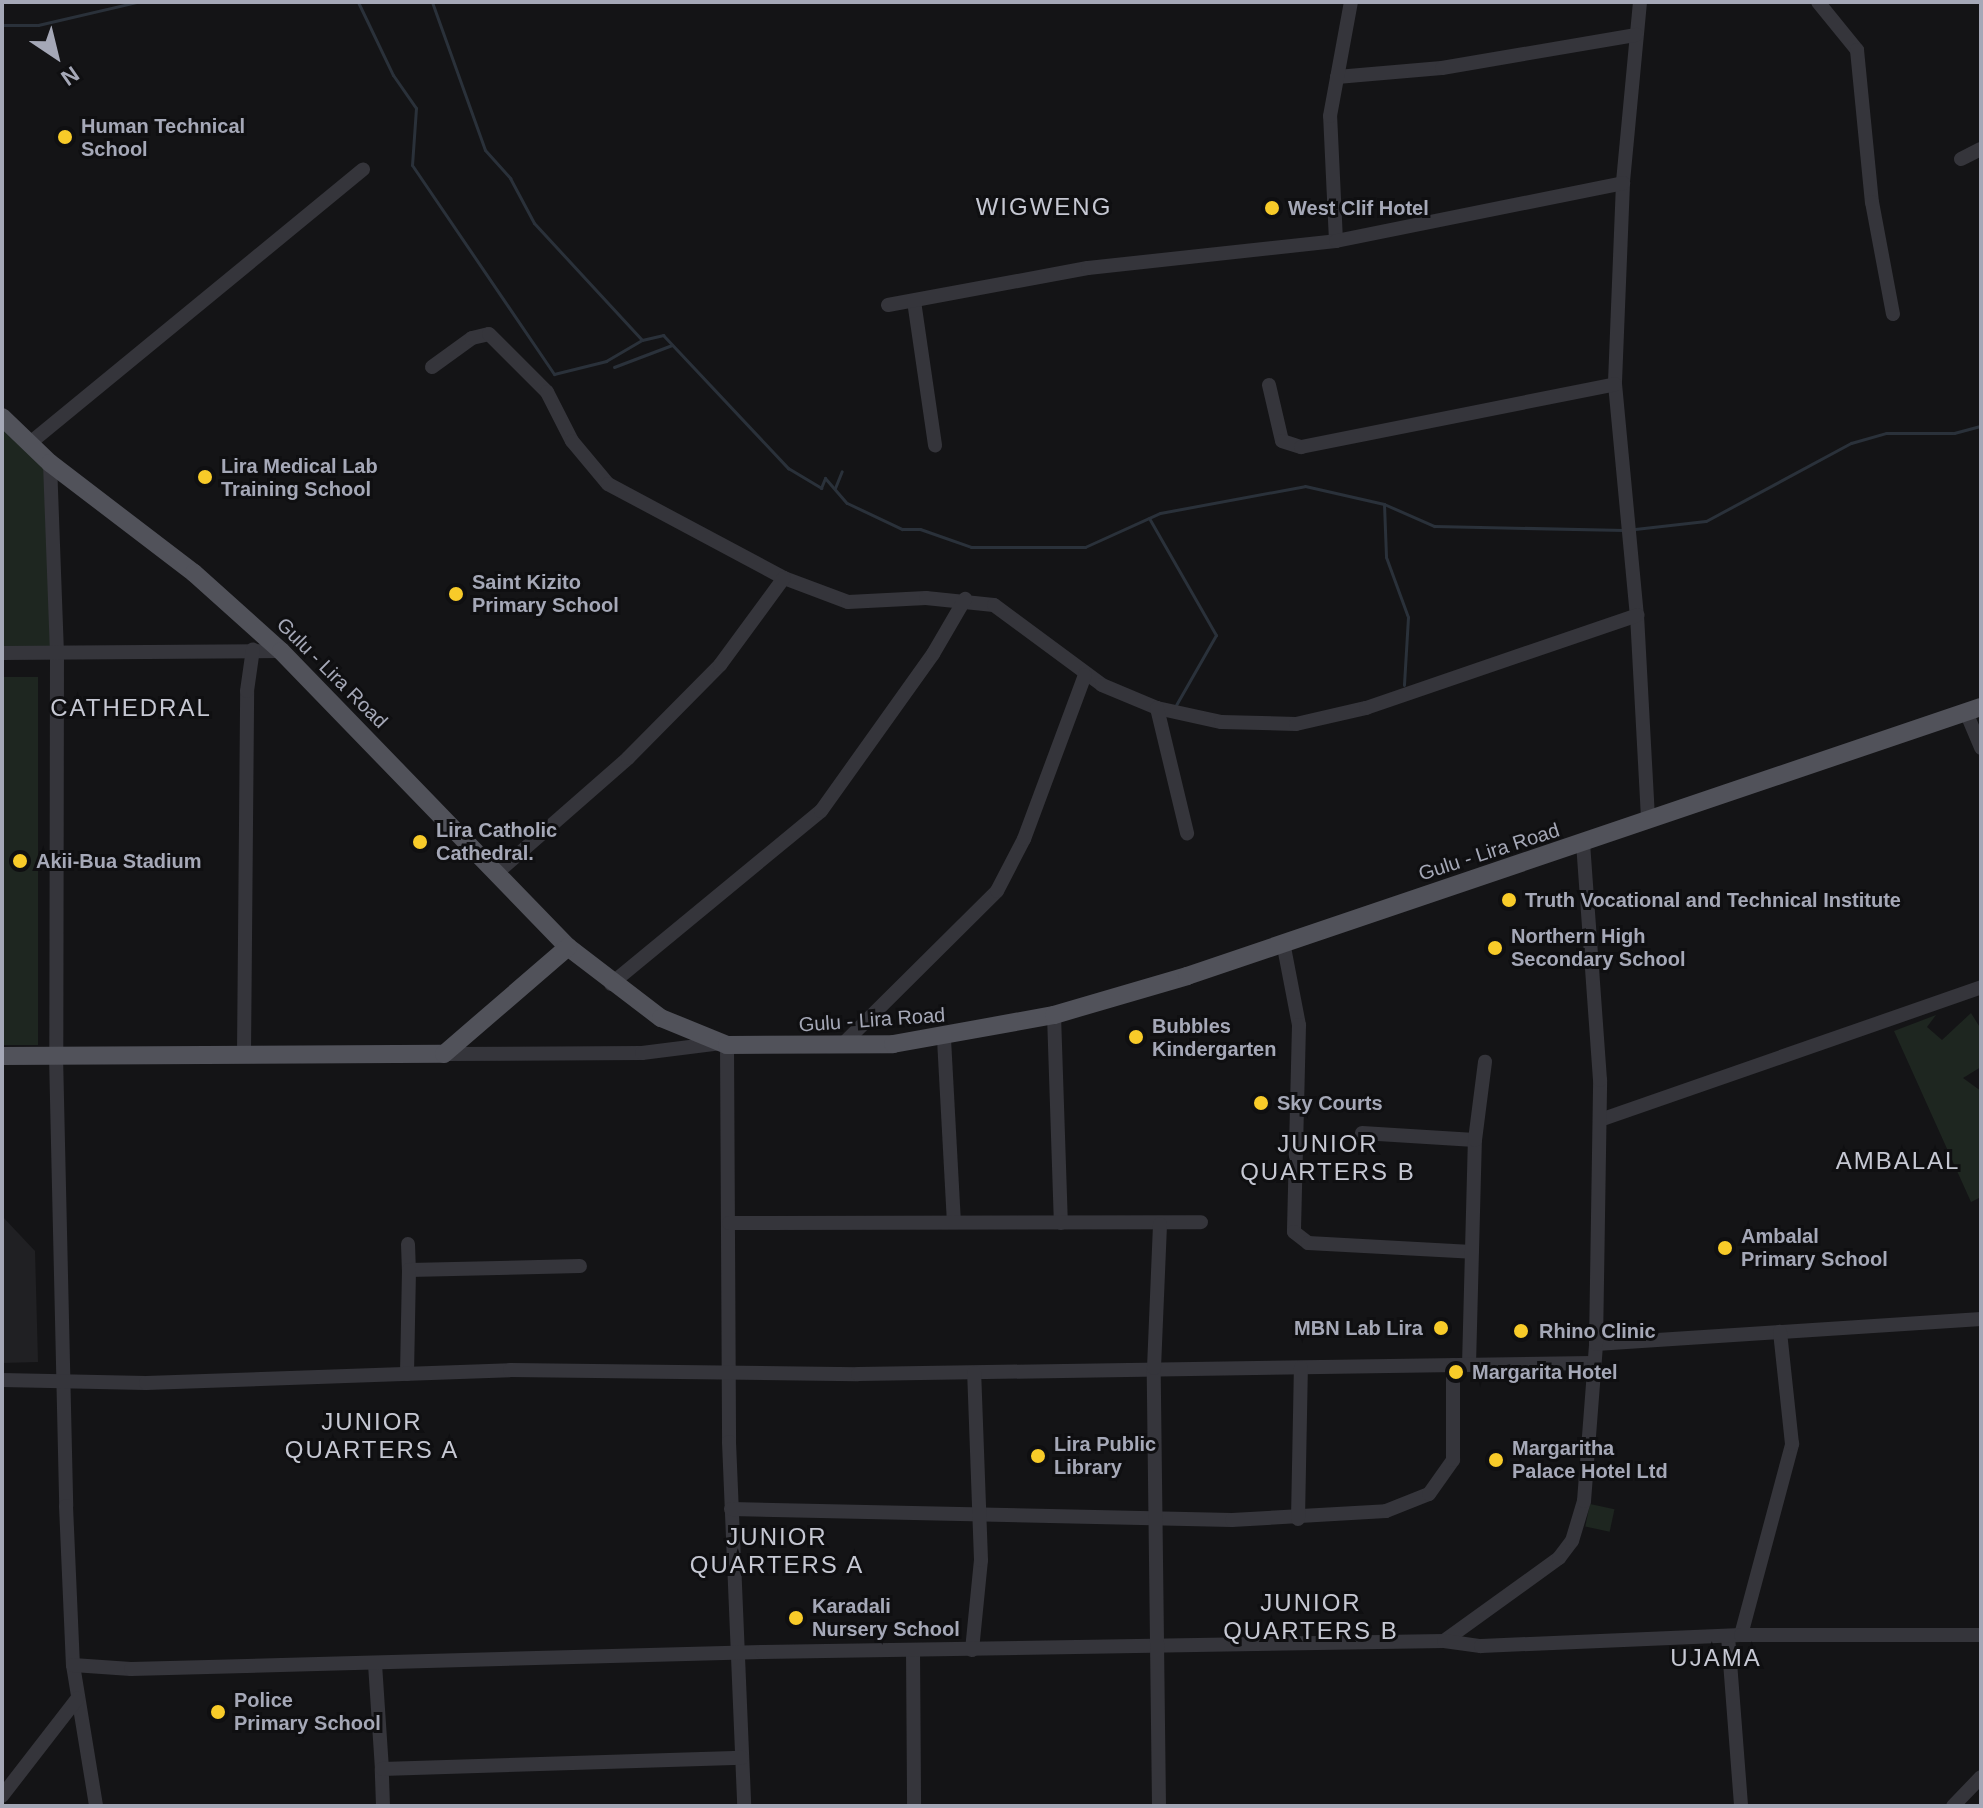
<!DOCTYPE html>
<style>
body{margin:0}
#map{position:relative;width:1983px;height:1808px;overflow:hidden;background:#141416;font-family:Arial,sans-serif}
div>[style]{position:absolute}
.built>*{inset:0;background:#202023}
.green>*{inset:0;background:#1e2620;transform-origin:0 0}
.stream>*{height:3px;margin:-1.5px;padding:0 1.5px;transform-origin:1.5px;border-radius:1.5px;background:#2a313a}
.minor>*{height:14px;margin:-7px;padding:0 7px;transform-origin:7px;border-radius:7px;background:#35353b}
.major>*{height:18px;margin:-9px;padding:0 9px;transform-origin:9px;border-radius:9px;background:#51525a}
.dots>*{width:22px;height:22px;translate:-50% -50%;box-sizing:border-box;border:4px solid #0f0f11;border-radius:50%}
span{translate:-50% -50%;white-space:nowrap;text-align:center;line-height:1.15;-webkit-text-stroke:6px #0f0f11;paint-order:stroke}
.poi-label{font-size:20px;color:#a5a8b7;font-weight:700}
.left{translate:0 -50%;text-align:left}
.right{translate:-100% -50%;text-align:right}
.street-label{font-size:20px;color:#a5a8b7}
.quarter-label{font-size:24px;color:#c6c8d3;letter-spacing:2px}
.frame{position:absolute;inset:0;border:4px solid #a5a8b7;pointer-events:none}
.north{position:absolute;left:16px;top:16px;width:80px;height:80px;-webkit-text-stroke:6px #0f0f11;paint-order:stroke;rotate:145deg;font-size:22px;font-weight:700;line-height:32px;text-align:center;color:#a5a8b7}
.north::after{content:'';display:block;margin:auto;width:28px;height:36px;background:#a5a8b7;clip-path:polygon(50% 0,100% 100%,50% 72%,0 100%)}
</style>
<div id="map">
<div class="built">
<i style="clip-path:polygon(2px 1216px,35px 1251px,38px 1362px,2px 1363px)"></i>
</div>
<div class="green">
<i style="clip-path:polygon(2px 417px,44px 455px,55px 649px,2px 649px)"></i>
<i style="left:38px;top:677px;width:368px;height:36px;rotate:90deg"></i>
<i style="clip-path:polygon(1971px 1013px,1981px 1029px,1981px 1067px,1963px 1078px,1981px 1091px,1981px 1197px,1971px 1202px,1894px 1031px,1936px 1015px,1927px 1027px,1942px 1040px)"></i>
<i style="left:1590px;top:1504px;width:25px;height:23px;rotate:12deg"></i>
</div>
<div class="stream">
<i style="left:358px;top:2px;width:81px;rotate:64.4deg"></i>
<i style="left:393px;top:75px;width:40px;rotate:55.1deg"></i>
<i style="left:416px;top:108px;width:57px;rotate:94deg"></i>
<i style="left:412px;top:165px;width:253px;rotate:55.8deg"></i>
<i style="left:554px;top:374px;width:54px;rotate:-14deg"></i>
<i style="left:606px;top:361px;width:42px;rotate:-30.3deg"></i>
<i style="left:432px;top:2px;width:157px;rotate:70.3deg"></i>
<i style="left:485px;top:150px;width:38px;rotate:48deg"></i>
<i style="left:510px;top:178px;width:51px;rotate:61.9deg"></i>
<i style="left:534px;top:223px;width:159px;rotate:47.3deg"></i>
<i style="left:642px;top:340px;width:22px;rotate:-13deg"></i>
<i style="left:663px;top:335px;width:183px;rotate:46.8deg"></i>
<i style="left:788px;top:468px;width:39px;rotate:31deg"></i>
<i style="left:821px;top:488px;width:11px;rotate:-68deg"></i>
<i style="left:825px;top:478px;width:33px;rotate:49deg"></i>
<i style="left:847px;top:503px;width:61px;rotate:25.3deg"></i>
<i style="left:902px;top:529px;width:18px"></i>
<i style="left:920px;top:529px;width:54px;rotate:19.4deg"></i>
<i style="left:971px;top:547px;width:114px"></i>
<i style="left:1085px;top:547px;width:82px;rotate:-24.4deg"></i>
<i style="left:1160px;top:513px;width:147px;rotate:-10.5deg"></i>
<i style="left:1305px;top:486px;width:81px;rotate:12.8deg"></i>
<i style="left:1384px;top:504px;width:55px;rotate:23.7deg"></i>
<i style="left:1434px;top:526px;width:190px;rotate:1.2deg"></i>
<i style="left:2px;top:25px;width:36px"></i>
<i style="left:38px;top:25px;width:102px;rotate:-13.1deg"></i>
<i style="left:614px;top:367px;width:62px;rotate:-20.8deg"></i>
<i style="left:835px;top:488px;width:18px;rotate:-68deg"></i>
<i style="left:1384px;top:504px;width:53px;rotate:87.8deg"></i>
<i style="left:1386px;top:557px;width:64px;rotate:69.9deg"></i>
<i style="left:1408px;top:617px;width:68px;rotate:93.4deg"></i>
<i style="left:1149px;top:518px;width:135px;rotate:60.2deg"></i>
<i style="left:1216px;top:635px;width:81px;rotate:119.7deg"></i>
<i style="left:1635px;top:529px;width:71px;rotate:-6.4deg"></i>
<i style="left:1706px;top:521px;width:165px;rotate:-28.3deg"></i>
<i style="left:1851px;top:443px;width:36px;rotate:-16deg"></i>
<i style="left:1886px;top:433px;width:68px"></i>
<i style="left:1954px;top:433px;width:28px;rotate:-15deg"></i>
</div>
<div class="minor">
<i style="left:1640px;top:2px;width:182px;rotate:95.4deg"></i>
<i style="left:1623px;top:183px;width:201px;rotate:92.3deg"></i>
<i style="left:1615px;top:384px;width:232px;rotate:84.6deg"></i>
<i style="left:1637px;top:615px;width:206px;rotate:86.9deg"></i>
<i style="left:1818px;top:2px;width:62px;rotate:50.9deg"></i>
<i style="left:1857px;top:50px;width:153px;rotate:84.4deg"></i>
<i style="left:1872px;top:202px;width:114px;rotate:79.4deg"></i>
<i style="left:1337px;top:77px;width:105px;rotate:-4.9deg"></i>
<i style="left:1442px;top:68px;width:197px;rotate:-9.7deg"></i>
<i style="left:1961px;top:159px;width:22px;rotate:-27deg"></i>
<i style="left:1336px;top:241px;width:125px;rotate:-92.7deg"></i>
<i style="left:1330px;top:116px;width:116px;rotate:-79.6deg"></i>
<i style="left:914px;top:301px;width:146px;rotate:81.7deg"></i>
<i style="left:888px;top:305px;width:203px;rotate:-10.5deg"></i>
<i style="left:1088px;top:268px;width:249px;rotate:-6.2deg"></i>
<i style="left:1336px;top:241px;width:293px;rotate:-11.4deg"></i>
<i style="left:432px;top:367px;width:49px;rotate:-35.9deg"></i>
<i style="left:472px;top:338px;width:17px;rotate:-13deg"></i>
<i style="left:489px;top:334px;width:82px;rotate:45deg"></i>
<i style="left:547px;top:392px;width:55px;rotate:63deg"></i>
<i style="left:572px;top:441px;width:56px;rotate:50.1deg"></i>
<i style="left:608px;top:484px;width:200px;rotate:28.1deg"></i>
<i style="left:784px;top:578px;width:68px;rotate:20.6deg"></i>
<i style="left:848px;top:602px;width:78px;rotate:-2.9deg"></i>
<i style="left:926px;top:598px;width:68px;rotate:5.9deg"></i>
<i style="left:994px;top:605px;width:134px;rotate:36.5deg"></i>
<i style="left:1102px;top:685px;width:60px;rotate:22.7deg"></i>
<i style="left:1157px;top:708px;width:66px;rotate:12.3deg"></i>
<i style="left:1221px;top:722px;width:75px;rotate:1.5deg"></i>
<i style="left:1296px;top:724px;width:72px;rotate:-12.9deg"></i>
<i style="left:1366px;top:708px;width:287px;rotate:-18.9deg"></i>
<i style="left:1269px;top:385px;width:57px;rotate:76.9deg"></i>
<i style="left:1282px;top:441px;width:20px;rotate:18deg"></i>
<i style="left:1301px;top:447px;width:320px;rotate:-11.3deg"></i>
<i style="left:30px;top:443px;width:431px;rotate:-39.4deg"></i>
<i style="left:50px;top:463px;width:190px;rotate:87.9deg"></i>
<i style="left:57px;top:653px;width:402px;rotate:90.1deg"></i>
<i style="left:56px;top:1055px;width:451px;rotate:88.7deg"></i>
<i style="left:66px;top:1506px;width:159px;rotate:87.5deg"></i>
<i style="left:73px;top:1665px;width:143px;rotate:80.7deg"></i>
<i style="left:2px;top:653px;width:279px;rotate:-0.4deg"></i>
<i style="left:1157px;top:708px;width:129px;rotate:76.5deg"></i>
<i style="left:1966px;top:712px;width:39px;rotate:67deg"></i>
<i style="left:498px;top:872px;width:173px;rotate:-41.2deg"></i>
<i style="left:628px;top:758px;width:131px;rotate:-45.3deg"></i>
<i style="left:720px;top:665px;width:108px;rotate:-53.7deg"></i>
<i style="left:1283px;top:942px;width:85px;rotate:79.1deg"></i>
<i style="left:1299px;top:1025px;width:207px;rotate:91.4deg"></i>
<i style="left:1294px;top:1232px;width:18px;rotate:38deg"></i>
<i style="left:1308px;top:1243px;width:164px;rotate:3.1deg"></i>
<i style="left:611px;top:984px;width:272px;rotate:-39.5deg"></i>
<i style="left:821px;top:811px;width:193px;rotate:-54.5deg"></i>
<i style="left:933px;top:654px;width:64px;rotate:-59.8deg"></i>
<i style="left:1054px;top:1015px;width:208px;rotate:88.1deg"></i>
<i style="left:944px;top:1039px;width:182px;rotate:86.9deg"></i>
<i style="left:727px;top:1045px;width:397px;rotate:89.7deg"></i>
<i style="left:729px;top:1442px;width:364px;rotate:87.6deg"></i>
<i style="left:842px;top:1045px;width:218px;rotate:-44.8deg"></i>
<i style="left:997px;top:891px;width:59px;rotate:-62.6deg"></i>
<i style="left:1024px;top:839px;width:175px;rotate:-69.6deg"></i>
<i style="left:244px;top:1053px;width:362px;rotate:-89.5deg"></i>
<i style="left:247px;top:691px;width:42px;rotate:-81.9deg"></i>
<i style="left:444px;top:1054px;width:198px;rotate:-0.3deg"></i>
<i style="left:642px;top:1053px;width:80px;rotate:-7.2deg"></i>
<i style="left:1600px;top:1120px;width:404px;rotate:-19.2deg"></i>
<i style="left:1362px;top:1133px;width:113px;rotate:3.5deg"></i>
<i style="left:729px;top:1223px;width:472px;rotate:-0.1deg"></i>
<i style="left:408px;top:1244px;width:26px;rotate:88deg"></i>
<i style="left:409px;top:1270px;width:171px;rotate:-1.3deg"></i>
<i style="left:1596px;top:1344px;width:386px;rotate:-3.7deg"></i>
<i style="left:1469px;top:1365px;width:225px;rotate:-88.5deg"></i>
<i style="left:1475px;top:1140px;width:79px;rotate:-82.7deg"></i>
<i style="left:407px;top:1374px;width:104px;rotate:-88.9deg"></i>
<i style="left:2px;top:1380px;width:144px;rotate:1.2deg"></i>
<i style="left:146px;top:1383px;width:364px;rotate:-2deg"></i>
<i style="left:510px;top:1370px;width:348px;rotate:0.7deg"></i>
<i style="left:858px;top:1374px;width:734px;rotate:-0.86deg"></i>
<i style="left:731px;top:1509px;width:501px;rotate:1.26deg"></i>
<i style="left:1232px;top:1520px;width:154px;rotate:-3.3deg"></i>
<i style="left:1386px;top:1511px;width:46px;rotate:-21.6deg"></i>
<i style="left:1429px;top:1494px;width:42px;rotate:-54.8deg"></i>
<i style="left:1453px;top:1460px;width:95px;rotate:-90deg"></i>
<i style="left:1298px;top:1519px;width:151px;rotate:-88.9deg"></i>
<i style="left:1741px;top:1635px;width:198px;rotate:-75deg"></i>
<i style="left:1792px;top:1444px;width:113px;rotate:-96.1deg"></i>
<i style="left:1728px;top:1636px;width:170px;rotate:85.6deg"></i>
<i style="left:1444px;top:1641px;width:142px;rotate:-35.8deg"></i>
<i style="left:1559px;top:1558px;width:21px;rotate:-53deg"></i>
<i style="left:1572px;top:1541px;width:42px;rotate:-73.3deg"></i>
<i style="left:1584px;top:1501px;width:157px;rotate:-85.6deg"></i>
<i style="left:1596px;top:1344px;width:264px;rotate:-89.1deg"></i>
<i style="left:1600px;top:1080px;width:237px;rotate:-94.1deg"></i>
<i style="left:913px;top:1650px;width:156px;rotate:89.6deg"></i>
<i style="left:972px;top:1650px;width:90px;rotate:-84.3deg"></i>
<i style="left:981px;top:1560px;width:187px;rotate:-92.1deg"></i>
<i style="left:375px;top:1664px;width:105px;rotate:86.2deg"></i>
<i style="left:73px;top:1665px;width:58px;rotate:3.9deg"></i>
<i style="left:131px;top:1669px;width:631px;rotate:-1.54deg"></i>
<i style="left:762px;top:1652px;width:682px;rotate:-0.92deg"></i>
<i style="left:1444px;top:1641px;width:37px;rotate:8deg"></i>
<i style="left:1481px;top:1646px;width:260px;rotate:-2.4deg"></i>
<i style="left:1741px;top:1635px;width:240px"></i>
<i style="left:2px;top:1796px;width:123px;rotate:-52.3deg"></i>
<i style="left:383px;top:1806px;width:37px;rotate:-92deg"></i>
<i style="left:382px;top:1769px;width:360px;rotate:-1.8deg"></i>
<i style="left:1159px;top:1806px;width:438px;rotate:-90.7deg"></i>
<i style="left:1154px;top:1368px;width:144px;rotate:-87.6deg"></i>
<i style="left:1953px;top:1806px;width:40px;rotate:-46deg"></i>
</div>
<div class="major">
<i style="left:2px;top:417px;width:66px;rotate:43.8deg"></i>
<i style="left:50px;top:463px;width:181px;rotate:37.4deg"></i>
<i style="left:194px;top:573px;width:117px;rotate:41.9deg"></i>
<i style="left:281px;top:651px;width:412px;rotate:45.9deg"></i>
<i style="left:568px;top:947px;width:117px;rotate:37.4deg"></i>
<i style="left:661px;top:1018px;width:71px;rotate:22.2deg"></i>
<i style="left:727px;top:1045px;width:166px;rotate:-0.3deg"></i>
<i style="left:893px;top:1044px;width:164px;rotate:-10.2deg"></i>
<i style="left:1054px;top:1015px;width:139px;rotate:-16.3deg"></i>
<i style="left:1187px;top:976px;width:838px;rotate:-18.72deg"></i>
<i style="left:2px;top:1056px;width:442px;rotate:-0.3deg"></i>
<i style="left:444px;top:1054px;width:164px;rotate:-40.8deg"></i>
</div>
<div class="dots">
<i style="left:65px;top:137px;background:#f8cb29"></i>
<i style="left:1272px;top:208px;background:#f8cb29"></i>
<i style="left:205px;top:477px;background:#f8cb29"></i>
<i style="left:456px;top:594px;background:#f8cb29"></i>
<i style="left:420px;top:842px;background:#f8cb29"></i>
<i style="left:20px;top:861px;background:#f8cb29"></i>
<i style="left:1509px;top:900px;background:#f8cb29"></i>
<i style="left:1495px;top:948px;background:#f8cb29"></i>
<i style="left:1136px;top:1037px;background:#f8cb29"></i>
<i style="left:1261px;top:1103px;background:#f8cb29"></i>
<i style="left:1725px;top:1248px;background:#f8cb29"></i>
<i style="left:1441px;top:1328px;background:#f8cb29"></i>
<i style="left:1521px;top:1331px;background:#f8cb29"></i>
<i style="left:1456px;top:1372px;background:#f8cb29"></i>
<i style="left:1038px;top:1456px;background:#f8cb29"></i>
<i style="left:1496px;top:1460px;background:#f8cb29"></i>
<i style="left:796px;top:1618px;background:#f8cb29"></i>
<i style="left:218px;top:1712px;background:#f8cb29"></i>
</div>
<div class="poi-label">
<span class="left" style="left:81px;top:138px">Human Technical<br>School</span>
<span class="left" style="left:1288px;top:208px">West Clif Hotel</span>
<span class="left" style="left:221px;top:478px">Lira Medical Lab<br>Training School</span>
<span class="left" style="left:472px;top:594px">Saint Kizito<br>Primary School</span>
<span class="left" style="left:436px;top:842px">Lira Catholic<br>Cathedral.</span>
<span class="left" style="left:36px;top:861px">Akii-Bua Stadium</span>
<span class="left" style="left:1525px;top:900px">Truth Vocational and Technical Institute</span>
<span class="left" style="left:1511px;top:948px">Northern High<br>Secondary School</span>
<span class="left" style="left:1152px;top:1038px">Bubbles<br>Kindergarten</span>
<span class="left" style="left:1277px;top:1103px">Sky Courts</span>
<span class="left" style="left:1741px;top:1248px">Ambalal<br>Primary School</span>
<span class="right" style="left:1423px;top:1328px">MBN Lab Lira</span>
<span class="left" style="left:1539px;top:1331px">Rhino Clinic</span>
<span class="left" style="left:1472px;top:1372px">Margarita Hotel</span>
<span class="left" style="left:1054px;top:1456px">Lira Public<br>Library</span>
<span class="left" style="left:1512px;top:1460px">Margaritha<br>Palace Hotel Ltd</span>
<span class="left" style="left:812px;top:1618px">Karadali<br>Nursery School</span>
<span class="left" style="left:234px;top:1712px">Police<br>Primary School</span>
</div>
<div class="street-label">
<span style="left:332px;top:673px;rotate:45deg">Gulu - Lira Road</span>
<span style="left:1489px;top:852px;rotate:-18deg">Gulu - Lira Road</span>
<span style="left:872px;top:1020px;rotate:-4deg">Gulu - Lira Road</span>
</div>
<div class="quarter-label">
<span style="left:1044px;top:207px">WIGWENG</span>
<span style="left:131px;top:708px">CATHEDRAL</span>
<span style="left:1328px;top:1158px">JUNIOR<br>QUARTERS B</span>
<span style="left:1898px;top:1161px">AMBALAL</span>
<span style="left:372px;top:1436px">JUNIOR<br>QUARTERS A</span>
<span style="left:777px;top:1551px">JUNIOR<br>QUARTERS A</span>
<span style="left:1311px;top:1617px">JUNIOR<br>QUARTERS B</span>
<span style="left:1716px;top:1658px">UJAMA</span>
</div>
<div class="frame"></div>
<div class="north">N</div>
</div>
